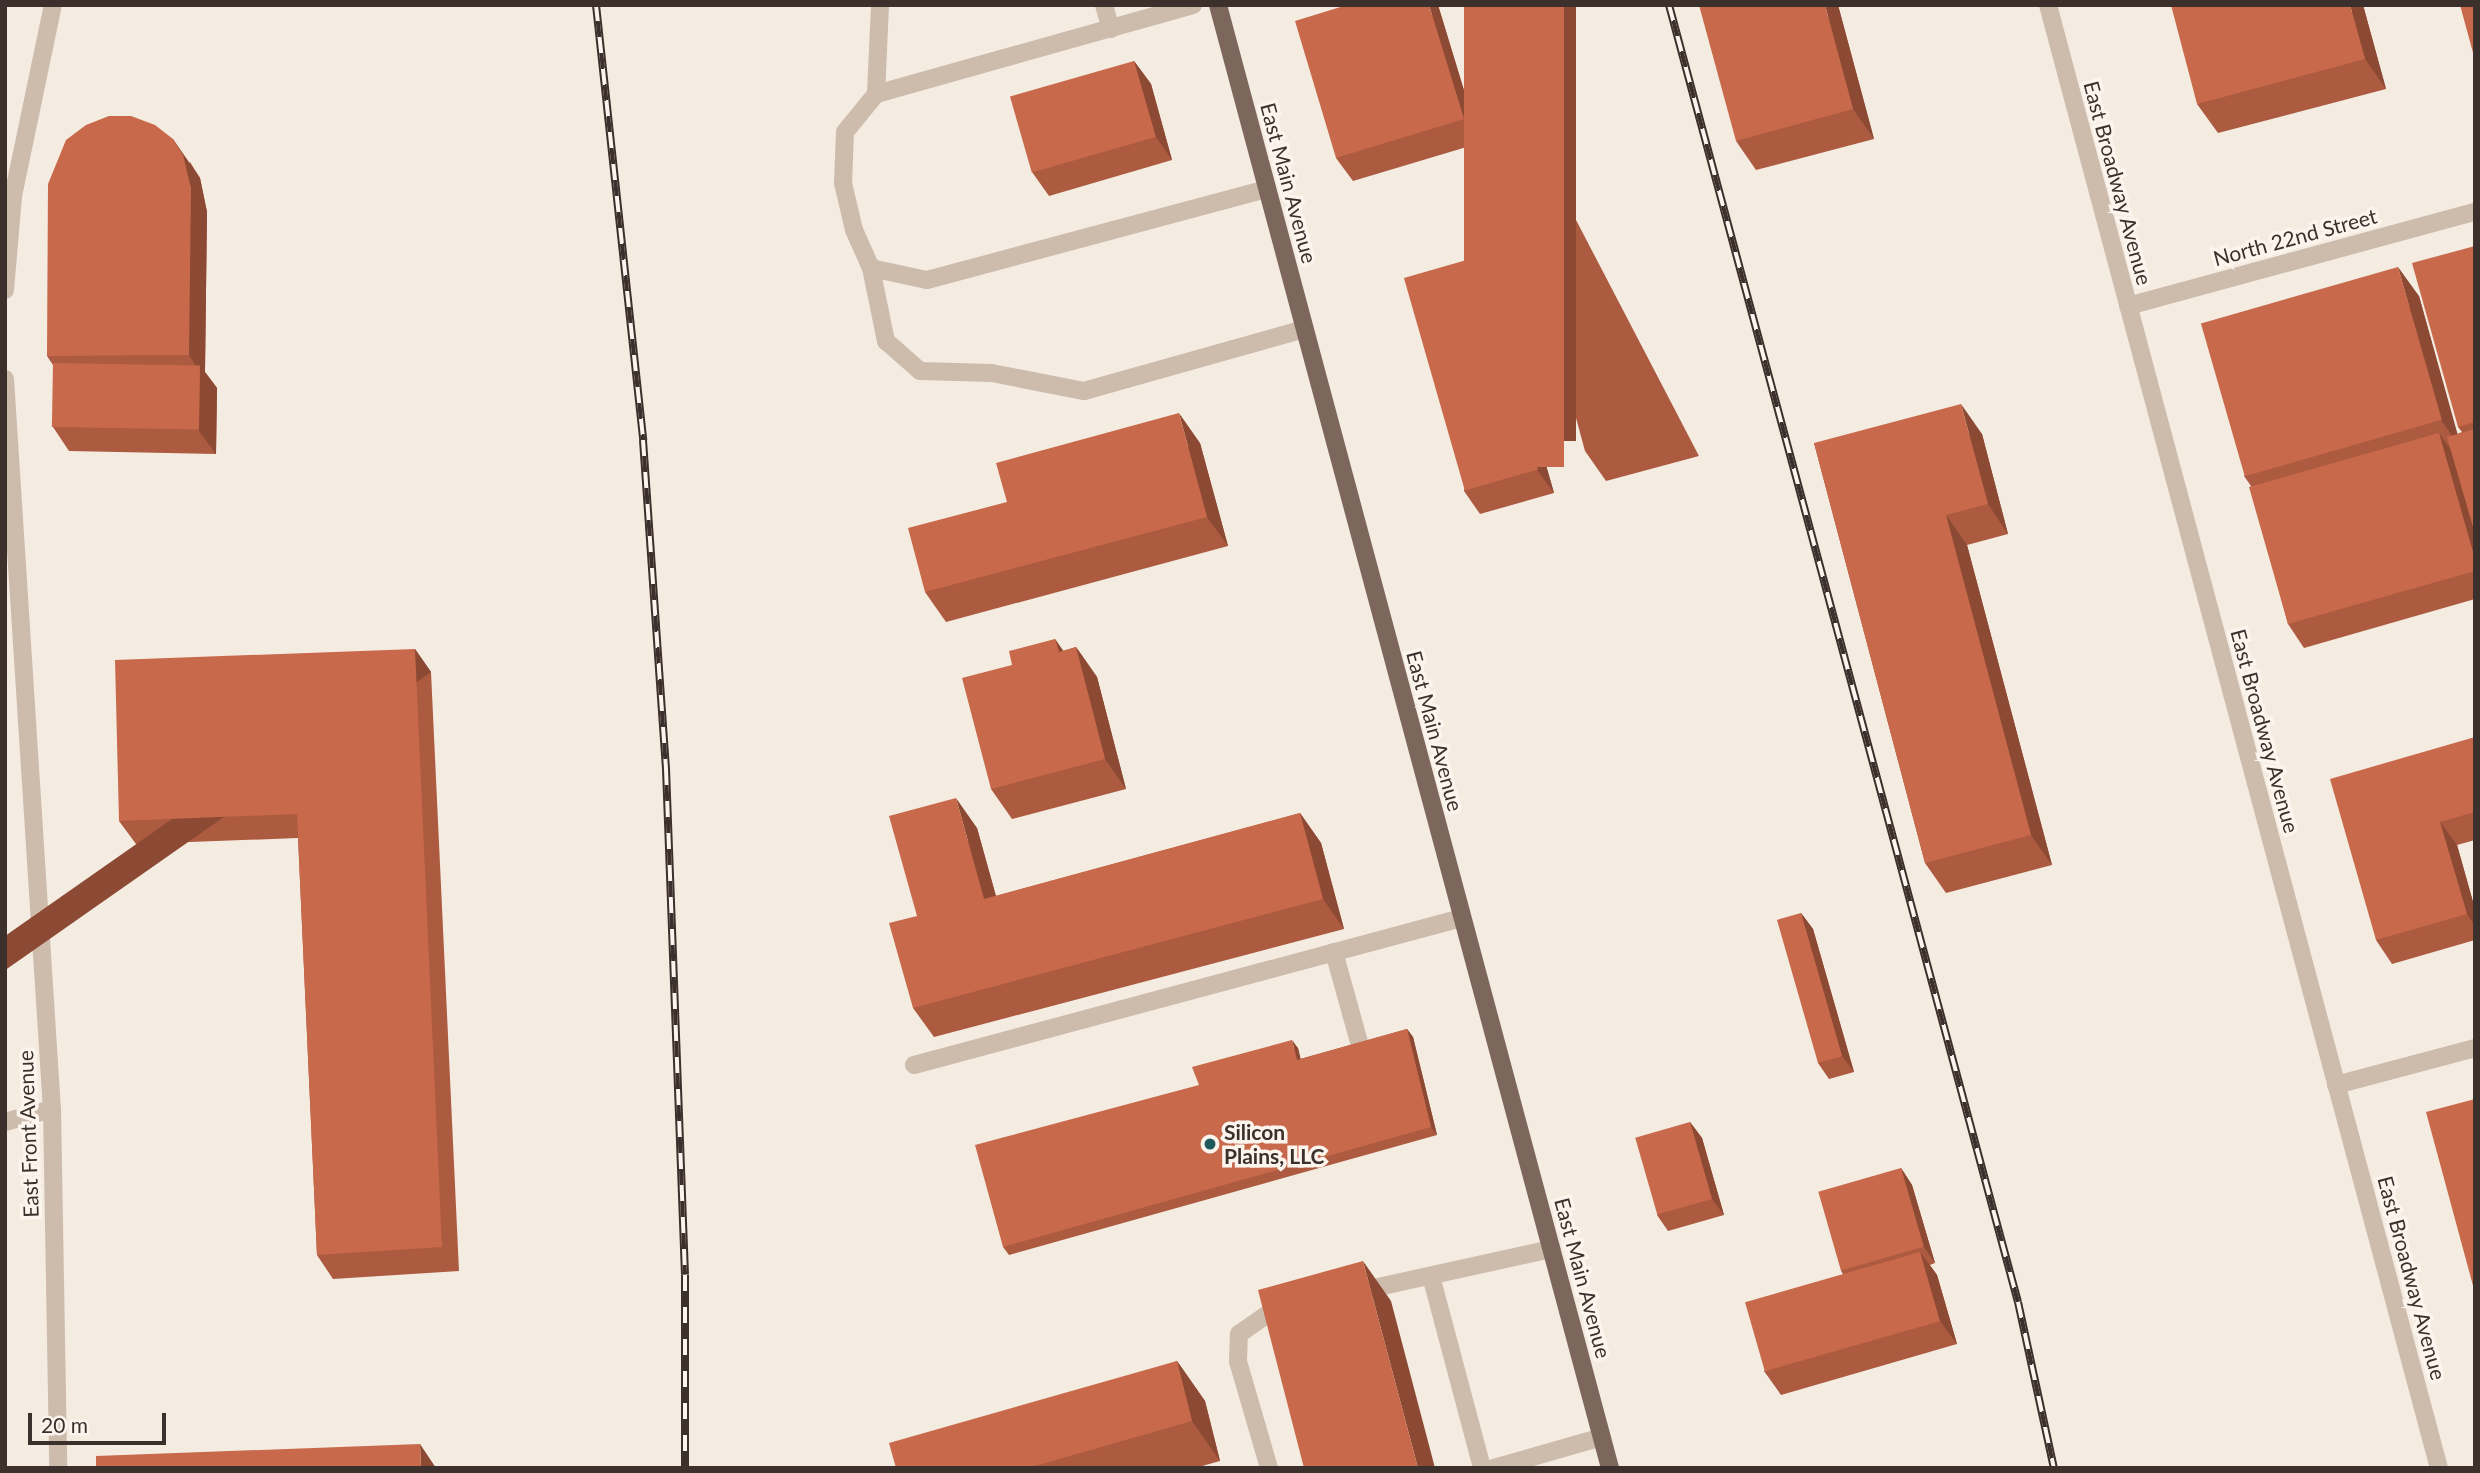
<!DOCTYPE html>
<style>
body{margin:0}
#map{position:relative;width:2480px;height:1473px;overflow:hidden;background:#f4ebe1;font-family:Lato,sans-serif}
div>[style]{position:absolute}
.service>*{height:18px;margin:-9px;padding:0 9px;transform-origin:9px;border-radius:9px;background:#cdbbac}
.minor>*{height:18px;margin:-9px;padding:0 9px;transform-origin:9px;border-radius:9px;background:#cdbbac}
.tertiary>*{height:18px;margin:-9px;padding:0 9px;transform-origin:9px;border-radius:9px;background:#cdbbac}
.primary>*{height:18px;margin:-9px;padding:0 9px;transform-origin:9px;border-radius:9px;background:#7d675c}
.rail>*{height:8px;margin-top:-4px;transform-origin:0;background:repeating-linear-gradient(90deg,#fbf5ee 0 16px,#3b302b 0 32px);box-sizing:border-box;border-block:2px solid #3b302b}
.wall>*{inset:0;background:#ac5a40}
.shaded-wall>*{inset:0;background:#8c4a34;transform-origin:0 0}
.building>*{inset:0;background:#c8694b;transform-origin:0 0}
.dots>*{width:19px;height:19px;translate:-50% -50%;box-sizing:border-box;border:4px solid #fbf5ee;border-radius:50%}
span{translate:-50% -50%;white-space:nowrap;text-align:center;line-height:1.15;-webkit-text-stroke:7px #fbf5ee;paint-order:stroke}
.street-label{font-size:21px;color:#3b302b}
.poi-label{font-size:21px;color:#3b302b;font-weight:700}
.left{translate:0 -50%;text-align:left}
.frame{position:absolute;inset:0;border:7px solid #3b302b;pointer-events:none}
.scale{position:absolute;left:28px;top:1413px;width:138px;height:32px;box-sizing:border-box;border:4px solid #3b302b;border-top:0;padding-left:9px;font-size:21px;line-height:24px;white-space:nowrap;color:#3b302b;-webkit-text-stroke:5px #fbf5ee;paint-order:stroke}
</style>
<div id="map">
<div class="service">
<i style="left:1104px;top:5px;width:25px;rotate:74deg"></i>
<i style="left:1193px;top:5px;width:329px;rotate:164.3deg"></i>
<i style="left:876px;top:94px;width:49px;rotate:129.2deg"></i>
<i style="left:845px;top:132px;width:51px;rotate:92.2deg"></i>
<i style="left:843px;top:183px;width:48px;rotate:76.8deg"></i>
<i style="left:854px;top:230px;width:42px;rotate:65.9deg"></i>
<i style="left:871px;top:268px;width:57px;rotate:12.1deg"></i>
<i style="left:927px;top:280px;width:352px;rotate:-15deg"></i>
<i style="left:876px;top:94px;width:89px;rotate:-87.4deg"></i>
<i style="left:871px;top:268px;width:75px;rotate:78.4deg"></i>
<i style="left:886px;top:341px;width:45px;rotate:41.4deg"></i>
<i style="left:920px;top:371px;width:72px;rotate:1.6deg"></i>
<i style="left:992px;top:373px;width:94px;rotate:11.1deg"></i>
<i style="left:1084px;top:391px;width:229px;rotate:-15.7deg"></i>
<i style="left:1334px;top:952px;width:98px;rotate:74.5deg"></i>
<i style="left:914px;top:1065px;width:567px;rotate:-15.02deg"></i>
<i style="left:1431px;top:1276px;width:199px;rotate:75.1deg"></i>
<i style="left:1360px;top:1291px;width:196px;rotate:-12.4deg"></i>
<i style="left:1269px;top:1468px;width:111px;rotate:-106.2deg"></i>
<i style="left:1238px;top:1361px;width:27px;rotate:-88deg"></i>
<i style="left:1239px;top:1334px;width:40px;rotate:-34.9deg"></i>
<i style="left:1272px;top:1311px;width:13px;rotate:-13deg"></i>
<i style="left:1494px;top:1468px;width:112px;rotate:-16deg"></i>
</div>
<div class="minor">
<i style="left:5px;top:290px;width:94px;rotate:-85.1deg"></i>
<i style="left:13px;top:196px;width:195px;rotate:-78.2deg"></i>
<i style="left:2128px;top:306px;width:360px;rotate:-15.2deg"></i>
<i style="left:5px;top:379px;width:732px;rotate:86.32deg"></i>
<i style="left:52px;top:1109px;width:359px;rotate:89deg"></i>
<i style="left:2336px;top:1085px;width:144px;rotate:-14.9deg"></i>
<i style="left:5px;top:1122px;width:49px;rotate:-15.5deg"></i>
</div>
<div class="tertiary">
<i style="left:2048px;top:5px;width:1514px;rotate:75.04deg"></i>
</div>
<div class="primary">
<i style="left:1218px;top:5px;width:1515px;rotate:75deg"></i>
</div>
<div class="rail">
<i style="left:596px;top:5px;width:438px;rotate:83.8deg"></i>
<i style="left:643px;top:440px;width:330px;rotate:86deg"></i>
<i style="left:666px;top:769px;width:506px;rotate:87.85deg"></i>
<i style="left:685px;top:1275px;width:193px;rotate:90deg"></i>
<i style="left:1669px;top:5px;width:1343px;rotate:74.94deg"></i>
<i style="left:2018px;top:1302px;width:170px;rotate:77.8deg"></i>
</div>
<div class="wall">
<i style="clip-path:polygon(1438px 5px,1480px 143px,1353px 181px,1336px 158px)"></i>
<i style="clip-path:polygon(1464px 5px,1699px 456px,1606px 481px,1585px 451px)"></i>
<i style="clip-path:polygon(1838px 5px,1874px 139px,1756px 170px,1736px 141px)"></i>
<i style="clip-path:polygon(2363px 5px,2386px 89px,2218px 133px,2197px 104px)"></i>
<i style="clip-path:polygon(1134px 61px,1151px 84px,1172px 160px,1049px 196px,1032px 172px)"></i>
<i style="clip-path:polygon(190px 162px,200px 178px,207px 212px,205px 372px,217px 388px,216px 454px,69px 451px,53px 427px,53px 365px,47px 356px)"></i>
<i style="clip-path:polygon(2475px 246px,2475px 599px,2304px 648px,2288px 624px,2251px 486px,2244px 476px,2419px 296px,2457px 434px,2462px 432px,2458px 427px)"></i>
<i style="clip-path:polygon(1493px 281px,1554px 493px,1480px 514px,1464px 491px)"></i>
<i style="clip-path:polygon(1982px 434px,2008px 534px,1967px 545px,2052px 865px,1946px 893px,1925px 863px,1814px 443px)"></i>
<i style="clip-path:polygon(1200px 443px,1228px 546px,946px 622px,925px 592px,1007px 502px)"></i>
<i style="clip-path:polygon(1055px 639px,1063px 651px,1076px 647px,1097px 677px,1126px 789px,1012px 819px,991px 789px,1012px 665px)"></i>
<i style="clip-path:polygon(415px 649px,431px 672px,459px 1271px,333px 1279px,317px 1255px,298px 838px,136px 844px,119px 821px)"></i>
<i style="clip-path:polygon(2475px 737px,2475px 840px,2457px 845px,2475px 909px,2475px 940px,2392px 964px,2376px 940px)"></i>
<i style="clip-path:polygon(1300px 813px,1321px 843px,1344px 929px,934px 1037px,913px 1008px,917px 916px,977px 828px,996px 896px)"></i>
<i style="clip-path:polygon(1801px 913px,1813px 929px,1854px 1072px,1829px 1079px,1818px 1063px)"></i>
<i style="clip-path:polygon(1407px 1029px,1413px 1037px,1437px 1135px,1009px 1255px,1003px 1247px,1199px 1085px,1298px 1048px,1300px 1059px)"></i>
<i style="clip-path:polygon(1690px 1122px,1702px 1138px,1724px 1215px,1668px 1231px,1657px 1215px)"></i>
<i style="clip-path:polygon(1901px 1168px,1912px 1185px,1935px 1263px,1930px 1265px,1937px 1275px,1957px 1344px,1781px 1395px,1764px 1371px,1843px 1274px,1841px 1271px)"></i>
<i style="clip-path:polygon(1177px 1361px,1205px 1401px,1220px 1461px,1195px 1468px,896px 1468px)"></i>
</div>
<div class="shaded-wall">
<i style="clip-path:polygon(1429px 5px,1438px 5px,1480px 143px,1464px 119px)"></i>
<i style="left:1564px;top:5px;width:12px;height:436px"></i>
<i style="clip-path:polygon(1825px 5px,1838px 5px,1874px 139px,1853px 109px)"></i>
<i style="clip-path:polygon(2350px 5px,2363px 5px,2386px 89px,2365px 59px)"></i>
<i style="clip-path:polygon(1134px 61px,1151px 84px,1172px 160px,1156px 137px)"></i>
<i style="clip-path:polygon(173px 139px,200px 178px,207px 212px,205px 372px,217px 388px,216px 454px,199px 431px,200px 372px,189px 355px)"></i>
<i style="clip-path:polygon(1477px 257px,1493px 281px,1554px 493px,1537px 470px)"></i>
<i style="clip-path:polygon(2398px 267px,2419px 296px,2462px 450px,2441px 420px)"></i>
<i style="clip-path:polygon(1961px 404px,1982px 434px,2008px 534px,1988px 504px)"></i>
<i style="clip-path:polygon(1179px 413px,1200px 443px,1228px 546px,1207px 517px)"></i>
<i style="clip-path:polygon(2439px 433px,2456px 457px,2475px 524px,2475px 559px)"></i>
<i style="clip-path:polygon(1946px 515px,1967px 545px,2052px 865px,2031px 835px)"></i>
<i style="clip-path:polygon(1055px 639px,1076px 669px,1059px 652px)"></i>
<i style="clip-path:polygon(1076px 647px,1097px 677px,1126px 789px,1105px 759px)"></i>
<i style="left:415px;top:649px;width:28px;height:599px;rotate:55deg"></i>
<i style="clip-path:polygon(956px 798px,977px 828px,1005px 929px,984px 899px)"></i>
<i style="clip-path:polygon(1300px 813px,1321px 843px,1344px 929px,1323px 899px)"></i>
<i style="clip-path:polygon(2440px 822px,2457px 845px,2475px 909px,2475px 926px,2467px 914px)"></i>
<i style="clip-path:polygon(1801px 913px,1813px 929px,1854px 1072px,1842px 1056px)"></i>
<i style="clip-path:polygon(1407px 1029px,1413px 1037px,1437px 1135px,1431px 1127px)"></i>
<i style="clip-path:polygon(1292px 1040px,1298px 1048px,1303px 1068px,1297px 1060px)"></i>
<i style="clip-path:polygon(1690px 1122px,1702px 1138px,1724px 1215px,1712px 1199px)"></i>
<i style="clip-path:polygon(1901px 1168px,1912px 1185px,1935px 1263px,1924px 1247px)"></i>
<i style="clip-path:polygon(1920px 1252px,1937px 1275px,1957px 1344px,1940px 1321px)"></i>
<i style="clip-path:polygon(1363px 1261px,1391px 1301px,1435px 1468px,1418px 1468px)"></i>
<i style="clip-path:polygon(1177px 1361px,1205px 1401px,1220px 1461px,1192px 1421px)"></i>
<i style="clip-path:polygon(420px 1444px,436px 1468px,421px 1468px)"></i>
</div>
<div class="building">
<i style="clip-path:polygon(1347px 5px,1429px 5px,1464px 119px,1336px 158px,1295px 21px)"></i>
<i style="left:1464px;top:5px;width:100px;height:462px"></i>
<i style="clip-path:polygon(1699px 5px,1825px 5px,1853px 109px,1736px 141px)"></i>
<i style="clip-path:polygon(2171px 5px,2350px 5px,2365px 59px,2197px 104px)"></i>
<i style="clip-path:polygon(2460px 5px,2475px 5px,2475px 60px)"></i>
<i style="left:1134px;top:61px;width:79px;height:129px;rotate:74deg"></i>
<i style="clip-path:polygon(109px 116px,131px 116px,155px 125px,173px 139px,183px 155px,191px 188px,189px 355px,47px 356px,48px 184px,66px 140px,86px 125px)"></i>
<i style="clip-path:polygon(2475px 246px,2475px 422px,2458px 427px,2412px 263px)"></i>
<i style="left:1477px;top:257px;width:221px;height:76px;rotate:74deg"></i>
<i style="left:2398px;top:267px;width:159px;height:205px;rotate:74deg"></i>
<i style="left:53px;top:363px;width:147px;height:64px;rotate:1deg"></i>
<i style="clip-path:polygon(1961px 404px,1988px 504px,1946px 515px,2031px 835px,1925px 863px,1814px 443px)"></i>
<i style="clip-path:polygon(1179px 413px,1207px 517px,925px 592px,908px 528px,1007px 502px,996px 463px)"></i>
<i style="clip-path:polygon(2475px 429px,2475px 534px,2447px 437px)"></i>
<i style="clip-path:polygon(2439px 433px,2475px 559px,2475px 571px,2288px 624px,2249px 487px)"></i>
<i style="clip-path:polygon(1055px 639px,1059px 652px,1076px 647px,1105px 759px,991px 789px,962px 678px,1012px 665px,1009px 651px)"></i>
<i style="clip-path:polygon(415px 649px,442px 1247px,317px 1255px,297px 814px,119px 821px,115px 660px)"></i>
<i style="clip-path:polygon(2475px 737px,2475px 812px,2440px 822px,2467px 914px,2376px 940px,2330px 779px)"></i>
<i style="clip-path:polygon(956px 798px,984px 899px,1300px 813px,1323px 899px,913px 1008px,889px 923px,917px 916px,889px 816px)"></i>
<i style="left:1801px;top:913px;width:149px;height:25px;rotate:74deg"></i>
<i style="clip-path:polygon(1407px 1029px,1431px 1127px,1003px 1247px,975px 1145px,1199px 1085px,1192px 1067px,1292px 1040px,1297px 1060px)"></i>
<i style="clip-path:polygon(2475px 1099px,2475px 1293px,2426px 1112px)"></i>
<i style="left:1690px;top:1122px;width:80px;height:57px;rotate:74deg"></i>
<i style="left:1901px;top:1168px;width:82px;height:86px;rotate:74deg"></i>
<i style="left:1920px;top:1252px;width:72px;height:182px;rotate:74deg"></i>
<i style="clip-path:polygon(1363px 1261px,1418px 1468px,1304px 1468px,1258px 1290px)"></i>
<i style="clip-path:polygon(1177px 1361px,1192px 1421px,1028px 1468px,896px 1468px,889px 1443px)"></i>
<i style="clip-path:polygon(420px 1444px,421px 1468px,96px 1468px,96px 1456px)"></i>
</div>
<div class="dots">
<i style="left:1210px;top:1144px;background:#1f5a5e"></i>
</div>
<div class="street-label">
<span style="left:1289px;top:183px;rotate:75deg">East Main Avenue</span>
<span style="left:2118px;top:183px;rotate:75deg">East Broadway Avenue</span>
<span style="left:2295px;top:237px;rotate:-15deg">North 22nd Street</span>
<span style="left:1435px;top:731px;rotate:75deg">East Main Avenue</span>
<span style="left:2265px;top:731px;rotate:75deg">East Broadway Avenue</span>
<span style="left:28px;top:1134px;rotate:-92deg">East Front Avenue</span>
<span style="left:1583px;top:1278px;rotate:75deg">East Main Avenue</span>
<span style="left:2412px;top:1278px;rotate:75deg">East Broadway Avenue</span>
</div>
<div class="poi-label">
<span class="left" style="left:1224px;top:1144px">Silicon<br>Plains, LLC</span>
</div>
<div class="frame"></div>
<div class="scale">20 m</div>
</div>
